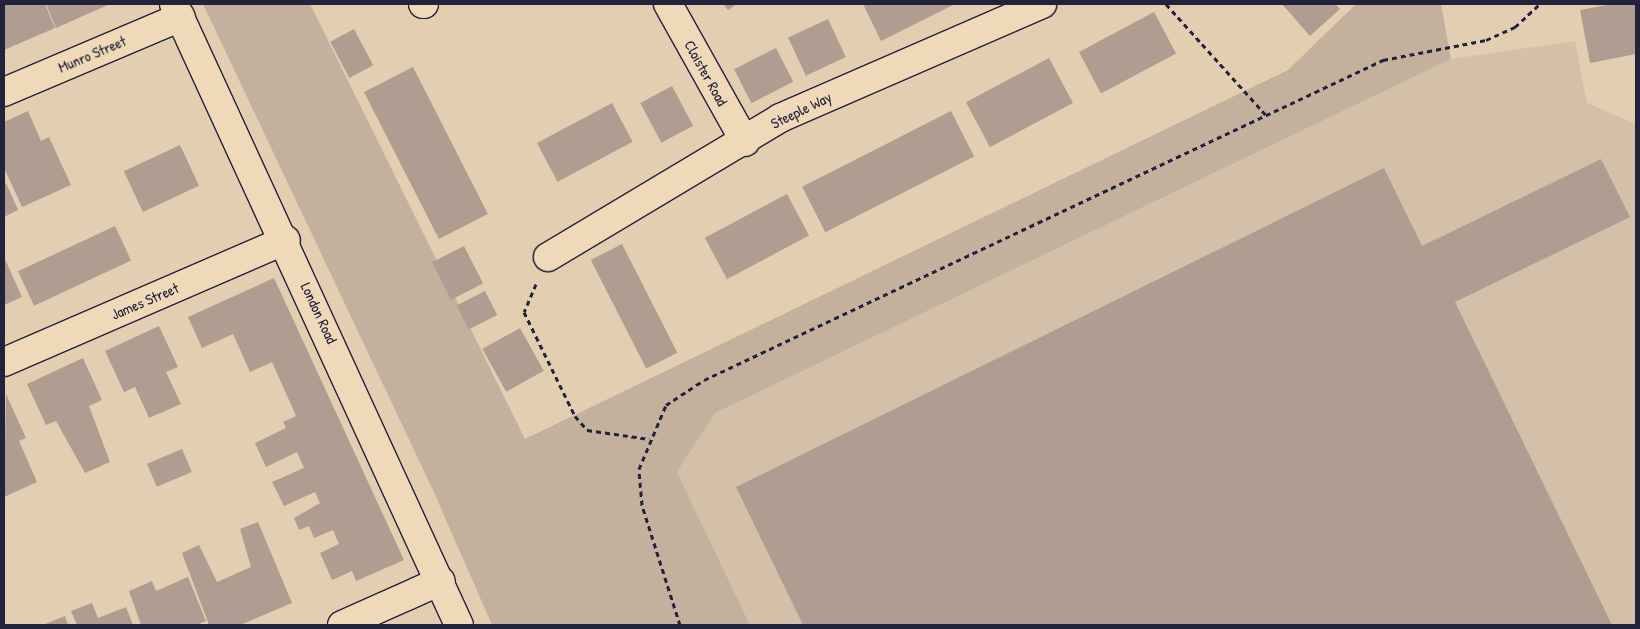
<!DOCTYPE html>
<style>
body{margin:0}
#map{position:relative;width:1640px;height:629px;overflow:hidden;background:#e4ceb2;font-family:"Patrick Hand",sans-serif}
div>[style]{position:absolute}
.built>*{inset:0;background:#d4bfa8}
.green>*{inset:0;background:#c3b19e}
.building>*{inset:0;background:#ae9d90;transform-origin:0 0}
.path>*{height:3px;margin-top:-1.5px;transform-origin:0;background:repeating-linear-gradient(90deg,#22223b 0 5px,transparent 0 9px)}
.roads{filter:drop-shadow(1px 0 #22223b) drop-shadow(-1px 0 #22223b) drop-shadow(0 1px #22223b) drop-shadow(0 -1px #22223b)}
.minor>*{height:28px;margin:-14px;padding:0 14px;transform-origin:14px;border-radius:14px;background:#f0d9b9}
.secondary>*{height:28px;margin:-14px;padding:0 14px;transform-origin:14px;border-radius:14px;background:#f0d9b9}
span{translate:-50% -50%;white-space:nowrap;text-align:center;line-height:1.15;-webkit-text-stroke:4.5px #f0d9b9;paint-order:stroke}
.street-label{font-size:15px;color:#22223b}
.frame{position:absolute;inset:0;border:5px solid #22223b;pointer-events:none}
</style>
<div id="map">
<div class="built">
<i style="clip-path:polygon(1575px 41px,1587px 103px,1636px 124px,1636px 625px,750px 625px,677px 472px,715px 413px,1451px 59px)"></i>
</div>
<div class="green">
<i style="clip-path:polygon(203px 4px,310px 4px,525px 439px,1288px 70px,1356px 4px,1441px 4px,1451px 59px,715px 413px,677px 472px,750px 625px,492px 625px,432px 488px)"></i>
</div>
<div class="building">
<i style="clip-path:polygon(4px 4px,45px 4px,55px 28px,4px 50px)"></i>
<i style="clip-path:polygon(46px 4px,110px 4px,56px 28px)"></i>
<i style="clip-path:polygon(723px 4px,737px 4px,728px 10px)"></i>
<i style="clip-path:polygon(863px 4px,955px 4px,881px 41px)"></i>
<i style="clip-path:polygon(1282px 4px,1335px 4px,1340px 9px,1310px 36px)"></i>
<i style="clip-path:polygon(1612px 4px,1636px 4px,1636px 54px,1590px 63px,1580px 10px)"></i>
<i style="left:1154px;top:12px;width:47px;height:85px;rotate:62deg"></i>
<i style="left:828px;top:19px;width:42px;height:44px;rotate:65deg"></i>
<i style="left:354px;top:29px;width:41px;height:27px;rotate:62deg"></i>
<i style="left:776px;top:48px;width:38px;height:47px;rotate:63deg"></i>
<i style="left:1049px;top:58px;width:51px;height:94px;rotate:62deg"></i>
<i style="left:413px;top:67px;width:165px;height:55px;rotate:63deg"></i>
<i style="left:672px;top:86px;width:45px;height:36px;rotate:62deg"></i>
<i style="left:612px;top:103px;width:44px;height:85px;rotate:62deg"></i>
<i style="clip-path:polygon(28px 111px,41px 141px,49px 137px,71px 185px,22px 207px,4px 168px,4px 122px)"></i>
<i style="left:951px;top:111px;width:51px;height:167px;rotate:63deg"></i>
<i style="left:180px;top:145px;width:45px;height:62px;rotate:65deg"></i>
<i style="clip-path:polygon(1601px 159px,1630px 217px,1455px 302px,1612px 625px,803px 625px,736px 487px,1384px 168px,1422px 246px)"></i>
<i style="clip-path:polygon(6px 183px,18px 210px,4px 217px,4px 184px)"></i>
<i style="left:787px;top:194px;width:47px;height:93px;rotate:62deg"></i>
<i style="left:115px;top:226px;width:38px;height:107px;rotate:65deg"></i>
<i style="left:622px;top:244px;width:122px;height:35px;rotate:63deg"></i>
<i style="left:464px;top:246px;width:42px;height:36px;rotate:63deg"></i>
<i style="clip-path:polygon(4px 257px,22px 297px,4px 305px)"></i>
<i style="clip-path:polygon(274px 278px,404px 560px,356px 581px,352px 571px,332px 580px,320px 553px,339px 544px,333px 530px,314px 538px,309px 526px,299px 530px,294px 518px,320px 503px,315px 492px,284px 506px,272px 482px,304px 468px,297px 452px,266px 467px,255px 443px,286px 428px,283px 422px,296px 416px,272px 362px,250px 372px,233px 334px,202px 348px,188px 317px)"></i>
<i style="left:485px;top:291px;width:27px;height:32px;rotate:63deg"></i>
<i style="clip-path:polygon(159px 326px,178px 367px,166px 372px,181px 404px,149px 418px,135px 387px,124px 392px,105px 351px)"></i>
<i style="left:520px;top:328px;width:49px;height:43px;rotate:61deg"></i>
<i style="clip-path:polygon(83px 358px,102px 400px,89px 406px,110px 462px,85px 473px,56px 421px,46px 425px,27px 384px)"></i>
<i style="clip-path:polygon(6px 394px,26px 438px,19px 441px,37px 482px,4px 497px)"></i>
<i style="left:182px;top:449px;width:25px;height:38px;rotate:67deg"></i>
<i style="clip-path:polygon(258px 522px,292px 603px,240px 625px,209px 625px,182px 553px,199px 545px,217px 582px,251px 567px,240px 529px)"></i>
<i style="clip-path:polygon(188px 577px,206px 621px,196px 625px,141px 625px,129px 591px,152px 581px,156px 591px)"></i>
<i style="clip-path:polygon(92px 603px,98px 618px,126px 607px,133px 625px,77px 625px,71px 611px)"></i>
<i style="clip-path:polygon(65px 616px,68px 625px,43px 625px)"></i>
</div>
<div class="path">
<i style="left:1166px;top:4px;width:151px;rotate:48deg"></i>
<i style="left:536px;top:284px;width:30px;rotate:113deg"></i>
<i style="left:524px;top:312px;width:116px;rotate:63.9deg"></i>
<i style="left:575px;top:416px;width:18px;rotate:49deg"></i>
<i style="left:587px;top:430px;width:63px;rotate:8.3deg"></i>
<i style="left:680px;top:625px;width:126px;rotate:-107.6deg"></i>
<i style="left:642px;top:505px;width:36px;rotate:-95deg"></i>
<i style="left:639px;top:469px;width:69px;rotate:-67.1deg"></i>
<i style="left:666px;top:405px;width:45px;rotate:-33.3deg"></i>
<i style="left:704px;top:380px;width:751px;rotate:-25.23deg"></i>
<i style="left:1383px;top:60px;width:105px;rotate:-11deg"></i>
<i style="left:1486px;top:40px;width:32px;rotate:-24deg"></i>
<i style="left:1515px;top:27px;width:34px;rotate:-43deg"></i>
</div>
<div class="roads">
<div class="minor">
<i style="left:423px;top:4px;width:1px"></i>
<i style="left:668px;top:4px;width:158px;rotate:60.8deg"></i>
<i style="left:4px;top:92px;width:192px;rotate:-23deg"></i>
<i style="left:548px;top:257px;width:270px;rotate:-30.9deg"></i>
<i style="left:780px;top:118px;width:286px;rotate:-23.5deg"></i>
<i style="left:4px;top:362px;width:307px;rotate:-23.4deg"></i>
<i style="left:342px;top:625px;width:108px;rotate:-24deg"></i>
</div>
<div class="secondary">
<i style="left:174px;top:4px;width:683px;rotate:65.35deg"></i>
</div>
</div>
<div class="street-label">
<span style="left:92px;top:54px;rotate:-23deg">Munro Street</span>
<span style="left:706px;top:73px;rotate:61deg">Cloister Road</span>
<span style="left:801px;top:110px;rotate:-26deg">Steeple Way</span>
<span style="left:145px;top:301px;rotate:-23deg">James Street</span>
<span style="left:319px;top:313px;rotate:65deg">London Road</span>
</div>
<div class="frame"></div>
</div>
